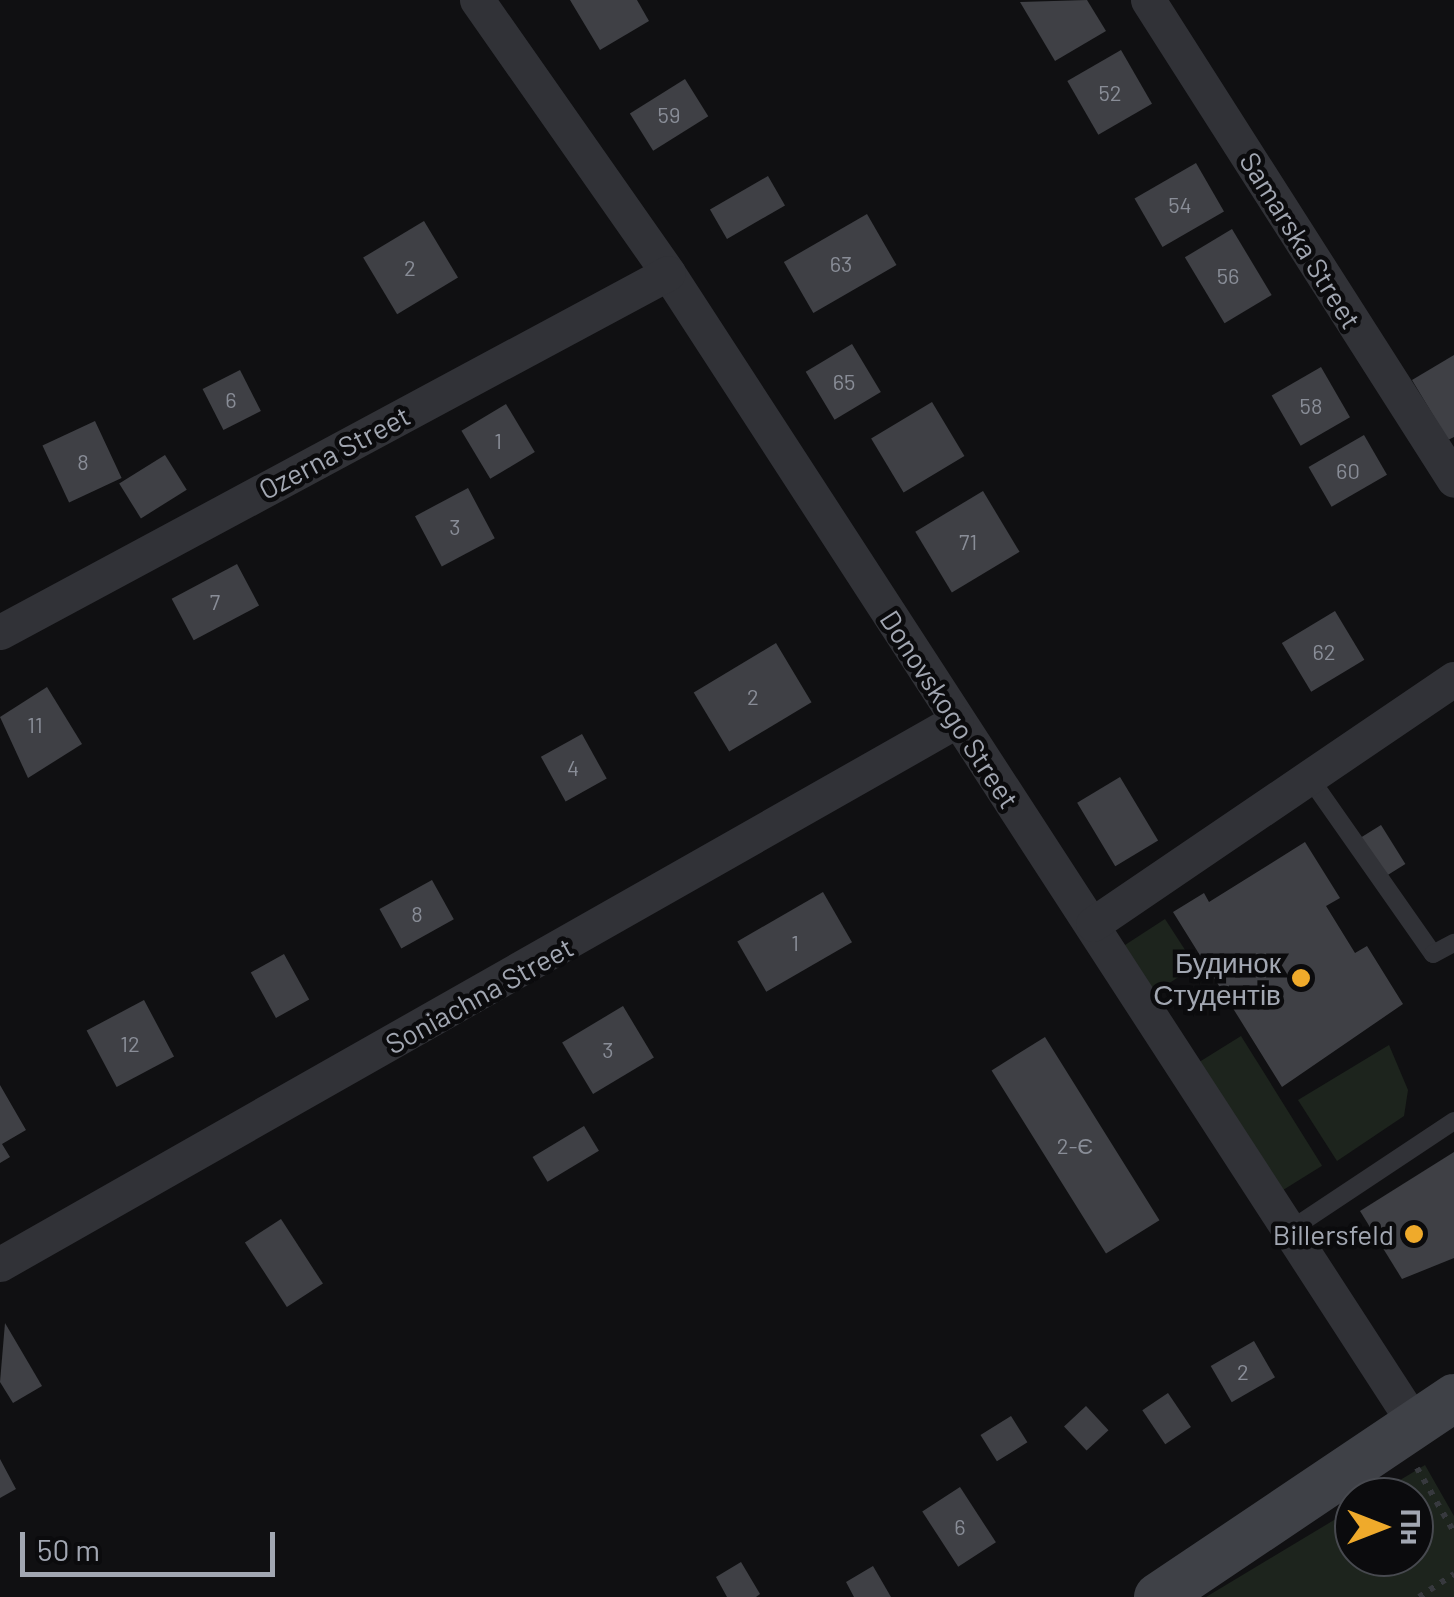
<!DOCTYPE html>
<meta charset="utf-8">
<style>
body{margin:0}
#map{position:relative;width:1454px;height:1597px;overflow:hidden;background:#101012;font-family:Barlow,sans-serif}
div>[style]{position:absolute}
.green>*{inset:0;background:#1d241d;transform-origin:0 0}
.building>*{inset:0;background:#3f4045;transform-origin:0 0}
.path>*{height:6px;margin-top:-3px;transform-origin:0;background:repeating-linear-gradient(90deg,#37393e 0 5px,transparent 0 13px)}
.lane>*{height:18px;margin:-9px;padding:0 9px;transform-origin:9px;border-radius:9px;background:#313237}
.street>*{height:35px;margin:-17.5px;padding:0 17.5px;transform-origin:17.5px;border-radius:17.5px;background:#313237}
.secondary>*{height:48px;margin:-24px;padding:0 24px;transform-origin:24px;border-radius:24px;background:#3f4147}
.dots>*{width:28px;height:28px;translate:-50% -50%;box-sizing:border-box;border:5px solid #0b0b0d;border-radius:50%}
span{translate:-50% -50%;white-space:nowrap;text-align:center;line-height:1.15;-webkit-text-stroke:9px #0b0b0d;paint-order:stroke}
.number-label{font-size:22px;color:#898d97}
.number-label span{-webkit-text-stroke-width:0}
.street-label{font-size:28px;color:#a2a7b2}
.poi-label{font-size:28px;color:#a2a7b2}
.right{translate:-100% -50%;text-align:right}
.north{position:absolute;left:1334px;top:1477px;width:100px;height:100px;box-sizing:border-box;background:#0b0b0d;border:2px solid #47494f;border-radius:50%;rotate:90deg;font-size:28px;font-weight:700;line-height:40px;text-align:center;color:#a2a7b2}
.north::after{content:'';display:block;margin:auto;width:35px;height:45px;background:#efaa2b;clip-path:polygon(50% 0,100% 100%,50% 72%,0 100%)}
.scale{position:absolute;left:20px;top:1532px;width:255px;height:45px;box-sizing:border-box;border:5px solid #a2a7b2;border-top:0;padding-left:12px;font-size:30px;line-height:35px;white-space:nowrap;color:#a2a7b2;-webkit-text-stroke:8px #0b0b0d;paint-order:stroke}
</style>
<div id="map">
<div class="green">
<i style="left:1165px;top:919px;width:56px;height:55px;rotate:57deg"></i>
<i style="left:1241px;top:1036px;width:153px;height:54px;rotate:58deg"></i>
<i style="clip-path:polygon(1389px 1045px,1408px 1090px,1404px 1116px,1337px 1161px,1298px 1100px)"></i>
<i style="clip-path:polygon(1425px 1465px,1454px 1516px,1454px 1597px,1206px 1597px,1354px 1508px,1354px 1557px,1414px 1557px,1414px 1497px,1372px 1497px)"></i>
</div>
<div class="building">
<i style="clip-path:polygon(570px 0,637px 0,649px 21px,600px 50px)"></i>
<i style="clip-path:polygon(1087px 0,1106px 31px,1055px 61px,1020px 2px)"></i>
<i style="left:1121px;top:50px;width:62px;height:62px;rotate:60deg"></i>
<i style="left:685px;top:79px;width:44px;height:65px;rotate:58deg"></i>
<i style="left:1196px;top:163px;width:56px;height:71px;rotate:60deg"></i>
<i style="left:768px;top:176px;width:34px;height:67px;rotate:60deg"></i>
<i style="left:867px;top:214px;width:59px;height:96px;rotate:60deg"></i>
<i style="left:424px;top:221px;width:66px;height:71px;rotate:59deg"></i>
<i style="left:1232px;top:229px;width:77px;height:55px;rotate:59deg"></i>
<i style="left:852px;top:344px;width:56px;height:54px;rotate:59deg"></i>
<i style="clip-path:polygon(1454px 355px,1454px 437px,1448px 440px,1412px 380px)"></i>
<i style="left:1321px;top:367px;width:58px;height:57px;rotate:60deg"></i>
<i style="left:240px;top:370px;width:46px;height:42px;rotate:63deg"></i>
<i style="left:932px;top:402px;width:63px;height:71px;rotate:59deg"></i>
<i style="left:506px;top:404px;width:56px;height:52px;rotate:59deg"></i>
<i style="left:95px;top:421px;width:63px;height:58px;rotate:65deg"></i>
<i style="left:1364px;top:435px;width:46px;height:64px;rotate:60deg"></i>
<i style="left:165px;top:455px;width:41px;height:54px;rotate:58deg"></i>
<i style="left:468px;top:488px;width:57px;height:60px;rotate:62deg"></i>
<i style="left:983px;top:491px;width:71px;height:79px;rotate:59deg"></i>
<i style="left:237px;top:564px;width:47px;height:74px;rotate:62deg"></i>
<i style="left:1335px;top:611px;width:57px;height:62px;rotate:59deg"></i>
<i style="left:776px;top:643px;width:69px;height:96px;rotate:59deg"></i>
<i style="clip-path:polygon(47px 687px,82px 744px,28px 778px,0 717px)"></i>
<i style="left:582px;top:734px;width:51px;height:47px;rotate:61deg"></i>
<i style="left:1120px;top:777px;width:74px;height:50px;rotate:59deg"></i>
<i style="left:1381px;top:825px;width:46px;height:27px;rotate:58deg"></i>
<i style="clip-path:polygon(1305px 842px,1340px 898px,1326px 906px,1355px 953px,1367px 946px,1403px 1004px,1282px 1087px,1173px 912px,1204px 893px,1209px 902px)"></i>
<i style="left:432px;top:880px;width:45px;height:60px;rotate:61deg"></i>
<i style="left:823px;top:892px;width:58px;height:99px;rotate:60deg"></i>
<i style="left:284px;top:954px;width:52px;height:38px;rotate:61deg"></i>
<i style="left:144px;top:1000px;width:64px;height:65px;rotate:62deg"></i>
<i style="left:623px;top:1006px;width:60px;height:71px;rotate:59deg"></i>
<i style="left:1045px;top:1037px;width:216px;height:63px;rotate:58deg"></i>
<i style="clip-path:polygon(0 1085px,26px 1130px,2px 1144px,10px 1157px,0 1163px)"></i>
<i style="left:584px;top:1126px;width:29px;height:60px;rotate:59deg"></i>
<i style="clip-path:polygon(1454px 1152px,1454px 1258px,1402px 1279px,1360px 1211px)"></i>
<i style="left:281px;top:1219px;width:77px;height:43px;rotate:57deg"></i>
<i style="clip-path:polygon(5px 1323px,42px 1386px,13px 1403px,0 1382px)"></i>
<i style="left:1254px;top:1341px;width:42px;height:50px;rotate:60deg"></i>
<i style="left:1168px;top:1393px;width:41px;height:31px;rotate:56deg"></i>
<i style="left:1086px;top:1406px;width:33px;height:30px;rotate:47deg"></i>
<i style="left:1011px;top:1416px;width:31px;height:36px;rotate:58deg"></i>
<i style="clip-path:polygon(0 1459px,16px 1489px,0 1498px)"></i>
<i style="left:960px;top:1487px;width:66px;height:45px;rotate:57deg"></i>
<i style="clip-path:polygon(741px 1562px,760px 1594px,756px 1597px,727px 1597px,716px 1577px)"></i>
<i style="clip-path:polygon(873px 1566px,891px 1597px,854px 1597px,846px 1582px)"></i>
</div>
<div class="path">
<i style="left:1417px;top:1468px;width:74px;rotate:60deg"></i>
<i style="left:1419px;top:1597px;width:42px;rotate:-33.3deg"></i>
</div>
<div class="lane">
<i style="left:1309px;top:777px;width:216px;rotate:55deg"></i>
<i style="left:1433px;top:954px;width:24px;rotate:-28deg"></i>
<i style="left:1290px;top:1230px;width:197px;rotate:-33.6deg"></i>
</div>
<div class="street">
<i style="left:477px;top:0;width:333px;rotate:55deg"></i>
<i style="left:668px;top:273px;width:1372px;rotate:57.02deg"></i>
<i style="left:1148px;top:0;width:569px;rotate:57.48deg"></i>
<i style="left:0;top:632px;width:758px;rotate:-28.25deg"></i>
<i style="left:1093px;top:924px;width:436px;rotate:-34.2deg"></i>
<i style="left:0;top:1264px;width:1099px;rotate:-29.6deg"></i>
</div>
<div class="secondary">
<i style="left:1158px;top:1597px;width:357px;rotate:-33.9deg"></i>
</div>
<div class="dots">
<i style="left:1301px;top:978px;background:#efaa2b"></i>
<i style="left:1414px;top:1234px;background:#efaa2b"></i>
</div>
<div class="number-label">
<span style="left:1110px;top:93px">52</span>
<span style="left:669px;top:115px">59</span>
<span style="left:1180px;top:205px">54</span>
<span style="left:841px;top:264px">63</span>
<span style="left:410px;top:268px">2</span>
<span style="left:1228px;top:276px">56</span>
<span style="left:844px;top:382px">65</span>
<span style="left:231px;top:400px">6</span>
<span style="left:1311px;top:406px">58</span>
<span style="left:498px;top:441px">1</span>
<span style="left:83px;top:462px">8</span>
<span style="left:1348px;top:471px">60</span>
<span style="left:455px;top:527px">3</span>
<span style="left:968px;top:542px">71</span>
<span style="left:215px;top:602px">7</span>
<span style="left:1324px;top:652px">62</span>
<span style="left:753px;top:697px">2</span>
<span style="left:35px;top:725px">11</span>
<span style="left:573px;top:768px">4</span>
<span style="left:417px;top:914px">8</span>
<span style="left:795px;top:943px">1</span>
<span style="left:130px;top:1044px">12</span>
<span style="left:608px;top:1050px">3</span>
<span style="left:1075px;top:1146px">2-Є</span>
<span style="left:1243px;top:1372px">2</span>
<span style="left:960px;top:1527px">6</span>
</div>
<div class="street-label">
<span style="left:1301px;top:240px;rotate:58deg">Samarska Street</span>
<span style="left:334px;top:452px;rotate:-28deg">Ozerna Street</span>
<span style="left:950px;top:709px;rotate:57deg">Donovskogo Street</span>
<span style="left:479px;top:995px;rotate:-29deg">Soniachna Street</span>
</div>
<div class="poi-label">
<span class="right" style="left:1281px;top:978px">Будинок<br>Студентів</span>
<span class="right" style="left:1394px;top:1234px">Billersfeld</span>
</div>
<div class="north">Пн</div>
<div class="scale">50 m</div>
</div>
